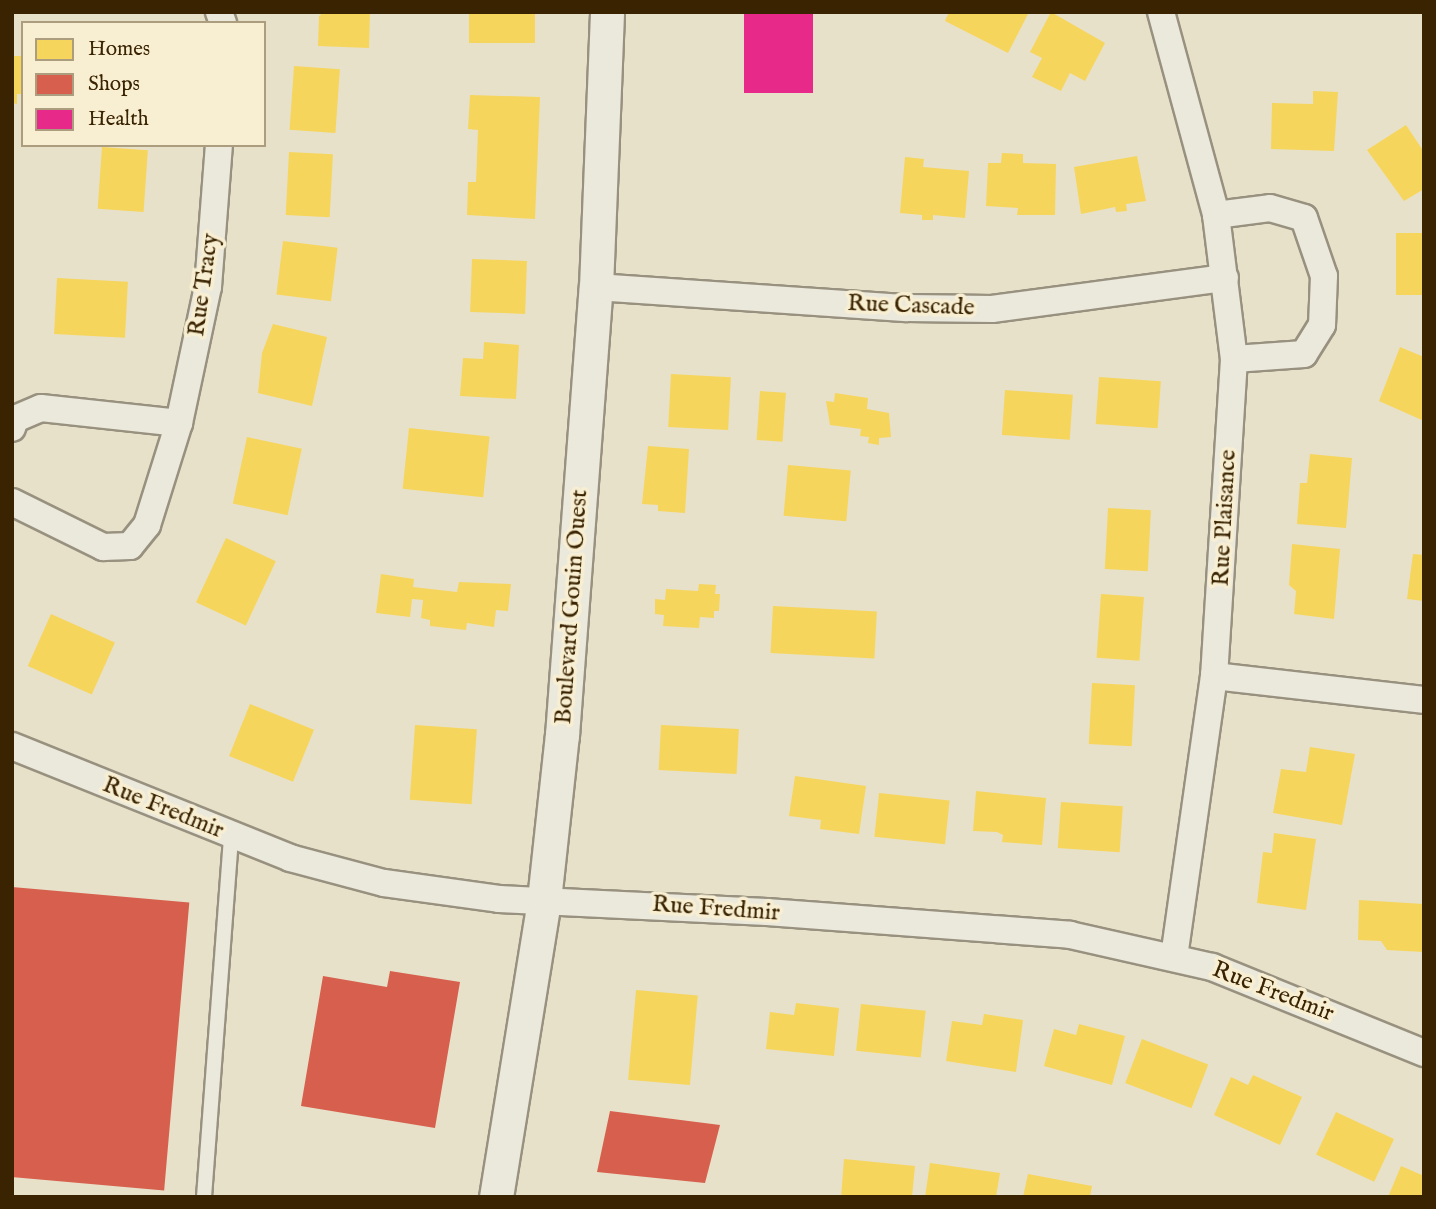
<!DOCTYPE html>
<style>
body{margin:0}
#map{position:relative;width:1436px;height:1209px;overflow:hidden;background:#e8e1c9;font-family:"IM FELL English",serif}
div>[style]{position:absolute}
.homes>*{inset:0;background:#f6d55c;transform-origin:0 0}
.shops>*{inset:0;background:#d6604d;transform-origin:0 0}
.health>*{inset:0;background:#e7298a;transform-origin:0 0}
.roads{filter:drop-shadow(2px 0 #98917f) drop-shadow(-2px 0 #98917f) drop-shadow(0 2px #98917f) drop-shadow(0 -2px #98917f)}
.service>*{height:14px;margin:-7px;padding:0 7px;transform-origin:7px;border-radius:7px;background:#ebe8dc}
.minor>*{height:26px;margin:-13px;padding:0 13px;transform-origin:13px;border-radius:13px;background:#ebe8dc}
.tertiary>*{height:33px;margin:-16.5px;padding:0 16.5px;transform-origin:16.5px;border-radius:16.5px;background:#ebe8dc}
span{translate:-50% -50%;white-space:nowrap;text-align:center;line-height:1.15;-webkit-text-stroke:7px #f8efd3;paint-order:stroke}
.street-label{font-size:24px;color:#3a2300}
.frame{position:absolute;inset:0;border:14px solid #3a2300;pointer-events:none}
.legend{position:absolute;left:21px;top:21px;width:245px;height:126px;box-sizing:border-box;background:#f8efd3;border:2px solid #ac9d7f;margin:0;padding:9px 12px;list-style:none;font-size:21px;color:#3a2300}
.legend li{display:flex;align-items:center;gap:14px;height:35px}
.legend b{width:35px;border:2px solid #ac9d7f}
</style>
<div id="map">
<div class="homes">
<i style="clip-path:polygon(324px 12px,370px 12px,369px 48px,318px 46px,319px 16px)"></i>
<i style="left:469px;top:12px;width:66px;height:31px"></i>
<i style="clip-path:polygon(949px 12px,1029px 12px,1008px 53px,945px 21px)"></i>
<i style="clip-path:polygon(1051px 12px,1105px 43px,1085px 81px,1070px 73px,1061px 91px,1032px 77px,1042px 58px,1030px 52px)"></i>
<i style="clip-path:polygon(12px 56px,23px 56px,23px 94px,17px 94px,17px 104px,12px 103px)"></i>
<i style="left:294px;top:66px;width:46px;height:64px;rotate:4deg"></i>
<i style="clip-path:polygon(1313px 91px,1338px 92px,1334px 151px,1271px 149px,1272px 103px,1313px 104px)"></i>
<i style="clip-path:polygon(470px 95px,540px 97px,535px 219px,467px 215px,468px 182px,476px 182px,478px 130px,468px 129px)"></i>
<i style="clip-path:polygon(1406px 125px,1424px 152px,1424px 189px,1404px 201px,1367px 150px)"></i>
<i style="left:102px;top:147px;width:46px;height:62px;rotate:4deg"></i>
<i style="left:289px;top:152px;width:44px;height:63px;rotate:3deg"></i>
<i style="clip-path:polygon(1002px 153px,1023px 154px,1023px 163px,1056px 164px,1055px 215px,1017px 215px,1018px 208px,986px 206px,988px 163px,1001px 163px)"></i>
<i style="clip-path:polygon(1137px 156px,1146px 201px,1126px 204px,1127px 211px,1116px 212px,1115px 207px,1081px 214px,1074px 167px)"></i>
<i style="clip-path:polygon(905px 157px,924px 159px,923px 167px,969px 171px,965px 218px,933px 215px,933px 220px,922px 220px,922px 215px,900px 213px)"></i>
<i style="left:1396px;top:233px;width:28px;height:62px"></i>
<i style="left:283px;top:241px;width:55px;height:54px;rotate:7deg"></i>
<i style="left:472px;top:259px;width:55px;height:53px;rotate:2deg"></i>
<i style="left:57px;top:278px;width:71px;height:56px;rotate:3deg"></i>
<i style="clip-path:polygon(273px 324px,327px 337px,312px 406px,258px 393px,262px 353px)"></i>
<i style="clip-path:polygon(484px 342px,519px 345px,516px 399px,460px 396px,463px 358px,483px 359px)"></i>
<i style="clip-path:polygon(1400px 347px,1424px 357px,1424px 421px,1379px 401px)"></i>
<i style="left:671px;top:374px;width:60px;height:53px;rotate:3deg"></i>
<i style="left:1099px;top:377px;width:62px;height:47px;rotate:4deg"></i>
<i style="left:1005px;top:390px;width:68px;height:45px;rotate:4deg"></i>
<i style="left:760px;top:391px;width:26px;height:49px;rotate:4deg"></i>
<i style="clip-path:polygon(835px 393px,868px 398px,867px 409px,889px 413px,891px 437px,879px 438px,879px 445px,868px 443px,869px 437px,860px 436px,861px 429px,830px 425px,826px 401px,834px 402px)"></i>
<i style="left:409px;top:428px;width:81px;height:61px;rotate:6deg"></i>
<i style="left:247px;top:437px;width:56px;height:68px;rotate:12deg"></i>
<i style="clip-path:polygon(648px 446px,689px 449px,685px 513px,658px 511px,658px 505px,642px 504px)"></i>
<i style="clip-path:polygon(1310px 454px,1352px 458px,1346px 528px,1297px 524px,1300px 483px,1307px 483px)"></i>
<i style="left:788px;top:465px;width:63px;height:51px;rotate:5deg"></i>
<i style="left:1108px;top:508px;width:43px;height:61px;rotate:3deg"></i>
<i style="left:226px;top:538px;width:55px;height:71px;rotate:25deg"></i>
<i style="clip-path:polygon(1292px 544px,1340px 549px,1334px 619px,1294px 614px,1296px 591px,1289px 585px)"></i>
<i style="clip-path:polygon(1413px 554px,1424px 555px,1424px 601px,1407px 599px)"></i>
<i style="clip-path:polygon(381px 574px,414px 579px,413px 587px,457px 592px,459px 582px,511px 584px,508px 611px,496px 610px,494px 627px,467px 623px,466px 630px,430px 626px,430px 620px,421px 618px,423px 600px,412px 599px,410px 617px,376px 613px)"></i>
<i style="clip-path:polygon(699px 584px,716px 585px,715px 594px,720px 594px,719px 611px,714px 611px,714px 618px,700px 617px,699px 628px,663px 626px,664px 615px,655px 614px,655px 599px,665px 600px,666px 589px,698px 591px)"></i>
<i style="left:1101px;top:594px;width:43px;height:64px;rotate:4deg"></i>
<i style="left:773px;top:606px;width:104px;height:47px;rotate:3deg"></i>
<i style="left:51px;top:614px;width:70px;height:57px;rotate:24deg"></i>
<i style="left:1092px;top:683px;width:43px;height:61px;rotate:3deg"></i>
<i style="left:250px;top:704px;width:69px;height:56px;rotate:22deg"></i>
<i style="left:415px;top:725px;width:62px;height:75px;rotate:4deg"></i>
<i style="left:661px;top:725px;width:78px;height:45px;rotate:3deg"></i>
<i style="clip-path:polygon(1310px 747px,1355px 754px,1342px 825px,1273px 813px,1281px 769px,1306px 772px)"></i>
<i style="clip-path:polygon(795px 776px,866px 786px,859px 834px,820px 829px,821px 820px,789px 816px)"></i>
<i style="clip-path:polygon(976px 791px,1046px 798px,1042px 845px,1002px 842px,1003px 835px,997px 832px,973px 831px)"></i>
<i style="left:879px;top:793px;width:71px;height:44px;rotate:6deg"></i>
<i style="left:1061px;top:802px;width:62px;height:46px;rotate:4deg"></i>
<i style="clip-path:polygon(1274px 833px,1316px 839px,1306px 910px,1257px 903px,1263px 852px,1272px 853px)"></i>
<i style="clip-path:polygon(1359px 900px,1424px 904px,1424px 952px,1387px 950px,1381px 941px,1358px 940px)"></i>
<i style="left:636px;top:990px;width:62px;height:90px;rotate:5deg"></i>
<i style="clip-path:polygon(796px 1003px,839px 1008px,834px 1056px,766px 1049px,770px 1012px,794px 1015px)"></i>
<i style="left:861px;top:1004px;width:65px;height:47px;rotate:6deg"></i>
<i style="clip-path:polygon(984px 1014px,1023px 1020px,1016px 1072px,946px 1061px,952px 1021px,982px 1025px)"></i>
<i style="clip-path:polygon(1079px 1024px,1125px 1036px,1112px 1085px,1044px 1066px,1054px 1029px,1076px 1035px)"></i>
<i style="left:1142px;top:1039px;width:71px;height:47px;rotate:21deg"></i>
<i style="clip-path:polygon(1253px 1075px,1302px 1097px,1280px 1145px,1214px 1115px,1231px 1077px,1248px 1085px)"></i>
<i style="left:1336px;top:1112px;width:64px;height:47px;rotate:25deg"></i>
<i style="clip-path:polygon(844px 1159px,915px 1166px,912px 1197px,841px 1197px)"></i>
<i style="clip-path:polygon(930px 1163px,1000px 1173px,996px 1197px,925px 1197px)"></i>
<i style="clip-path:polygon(1401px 1166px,1422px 1175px,1424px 1171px,1424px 1197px,1388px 1197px)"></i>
<i style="clip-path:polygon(1028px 1174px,1092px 1186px,1090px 1197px,1023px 1197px)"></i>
</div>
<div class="shops">
<i style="left:12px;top:887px;width:178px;height:289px;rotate:5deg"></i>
<i style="clip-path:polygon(390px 971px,460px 982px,435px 1128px,301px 1106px,323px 976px,387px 987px)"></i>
<i style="clip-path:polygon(610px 1111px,720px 1125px,705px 1183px,597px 1172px)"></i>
</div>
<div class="health">
<i style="left:744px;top:12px;width:69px;height:81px"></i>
</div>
<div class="roads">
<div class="service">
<i style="left:204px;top:1197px;width:362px;rotate:-85.7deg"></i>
</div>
<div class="minor">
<i style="left:219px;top:12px;width:12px;rotate:70deg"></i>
<i style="left:1161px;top:12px;width:210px;rotate:74.8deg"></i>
<i style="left:1216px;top:215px;width:145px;rotate:82.9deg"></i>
<i style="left:1234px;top:359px;width:318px;rotate:93.6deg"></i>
<i style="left:1214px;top:676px;width:283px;rotate:98.1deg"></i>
<i style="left:1216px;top:215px;width:54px;rotate:-7.4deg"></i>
<i style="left:1270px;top:208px;width:35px;rotate:16deg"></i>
<i style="left:1304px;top:218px;width:61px;rotate:71deg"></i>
<i style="left:1324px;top:276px;width:49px;rotate:92.3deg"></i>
<i style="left:1322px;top:325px;width:34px;rotate:122deg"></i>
<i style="left:1304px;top:354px;width:70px;rotate:175.9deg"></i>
<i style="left:596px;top:287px;width:312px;rotate:3.9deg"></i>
<i style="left:907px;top:308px;width:85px;rotate:0.7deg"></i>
<i style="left:992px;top:309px;width:235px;rotate:-7.6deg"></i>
<i style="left:12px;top:428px;width:9px;rotate:-72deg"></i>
<i style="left:15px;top:419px;width:28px;rotate:-23deg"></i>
<i style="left:41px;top:408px;width:139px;rotate:6.2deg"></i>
<i style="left:12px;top:502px;width:102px;rotate:26.3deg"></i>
<i style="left:103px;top:547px;width:27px;rotate:-2deg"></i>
<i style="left:130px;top:546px;width:27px;rotate:-51deg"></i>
<i style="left:147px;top:525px;width:107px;rotate:-72.6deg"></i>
<i style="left:179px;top:423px;width:139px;rotate:-78deg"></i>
<i style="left:208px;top:287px;width:142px;rotate:-85.6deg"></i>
<i style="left:1214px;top:676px;width:211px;rotate:6.5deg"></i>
<i style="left:12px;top:746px;width:300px;rotate:21.9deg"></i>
<i style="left:290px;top:858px;width:97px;rotate:14.9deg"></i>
<i style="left:384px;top:883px;width:116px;rotate:7.9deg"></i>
<i style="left:499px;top:899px;width:268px;rotate:2.8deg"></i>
<i style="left:767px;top:912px;width:304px;rotate:4.3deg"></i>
<i style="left:1070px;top:935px;width:146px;rotate:12.7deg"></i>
<i style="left:1212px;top:967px;width:229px;rotate:22.1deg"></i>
</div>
<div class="tertiary">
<i style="left:496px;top:1197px;width:301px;rotate:-80.8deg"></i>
<i style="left:544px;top:900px;width:166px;rotate:-83.8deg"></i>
<i style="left:562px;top:735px;width:449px;rotate:-85.7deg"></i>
<i style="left:596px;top:287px;width:275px;rotate:-87.7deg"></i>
</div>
</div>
<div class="street-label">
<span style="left:204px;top:285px;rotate:-82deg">Rue Tracy</span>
<span style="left:911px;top:306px;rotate:2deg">Rue Cascade</span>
<span style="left:1225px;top:518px;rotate:-87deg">Rue Plaisance</span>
<span style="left:572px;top:607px;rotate:-86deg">Boulevard Gouin Ouest</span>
<span style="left:163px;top:808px;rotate:22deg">Rue Fredmir</span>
<span style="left:716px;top:909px;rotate:4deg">Rue Fredmir</span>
<span style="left:1273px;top:992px;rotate:21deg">Rue Fredmir</span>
</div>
<div class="frame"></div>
<ul class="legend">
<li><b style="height:19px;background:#f6d55c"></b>Homes</li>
<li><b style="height:19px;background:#d6604d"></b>Shops</li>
<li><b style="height:19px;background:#e7298a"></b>Health</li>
</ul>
</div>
